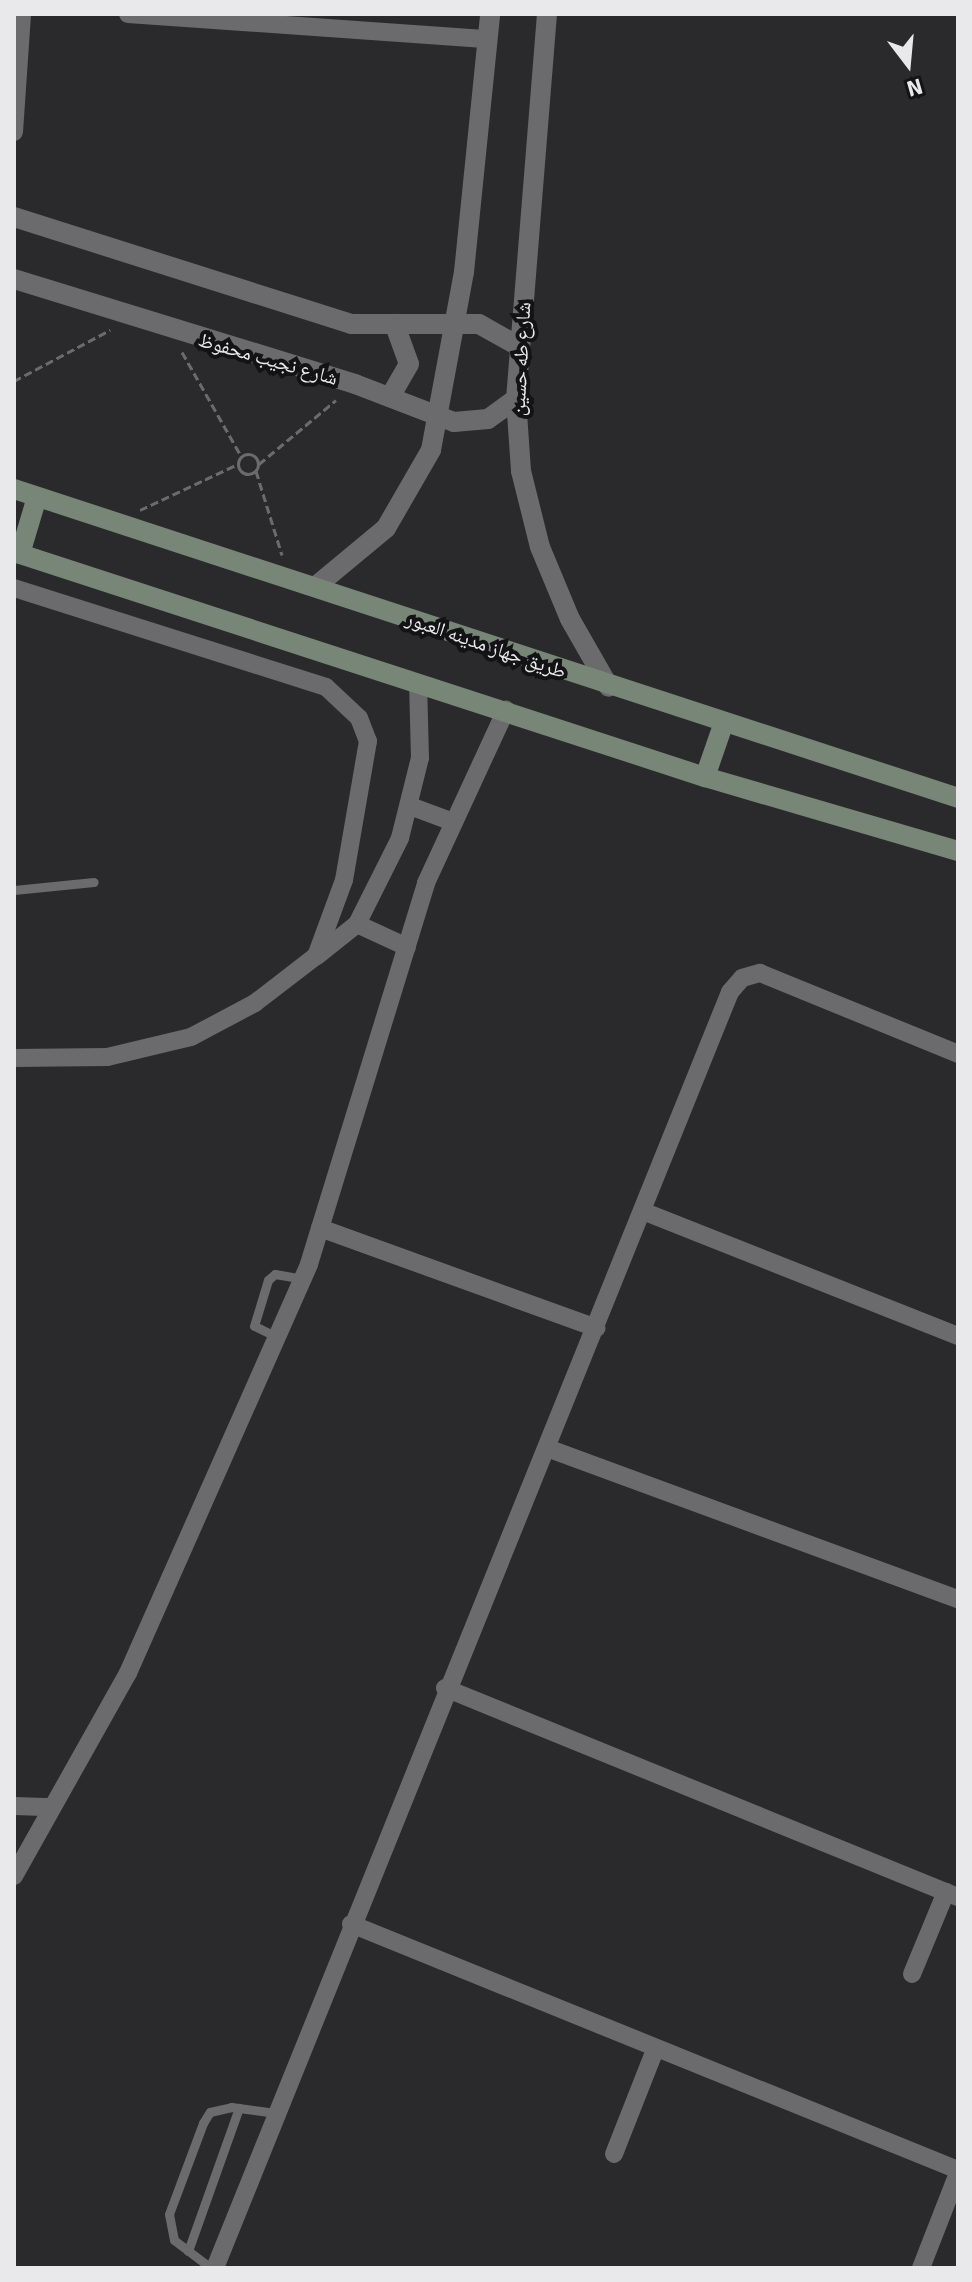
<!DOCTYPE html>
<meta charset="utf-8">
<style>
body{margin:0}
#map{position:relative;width:972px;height:2282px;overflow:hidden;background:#2a2a2c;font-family:Signika,"Noto Naskh Arabic",sans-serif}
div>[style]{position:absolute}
.path>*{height:3px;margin-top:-1.5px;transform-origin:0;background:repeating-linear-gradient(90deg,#6b6b6d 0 8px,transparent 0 12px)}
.path>.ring{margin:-1.5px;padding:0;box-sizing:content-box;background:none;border:3px solid #6b6b6d;border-radius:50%}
.service>*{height:9px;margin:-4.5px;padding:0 4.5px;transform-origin:4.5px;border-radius:4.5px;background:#6b6a6d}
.minor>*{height:18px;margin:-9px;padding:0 9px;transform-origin:9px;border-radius:9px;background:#6b6a6d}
.tertiary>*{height:20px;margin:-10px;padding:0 10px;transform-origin:10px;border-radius:10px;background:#6b6a6d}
.secondary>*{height:20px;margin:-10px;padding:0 10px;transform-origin:10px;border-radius:10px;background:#778677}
span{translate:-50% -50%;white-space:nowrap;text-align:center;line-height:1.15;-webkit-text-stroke:8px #131214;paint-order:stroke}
.street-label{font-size:20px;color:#e9e9eb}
.frame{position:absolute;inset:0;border:16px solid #e9e9eb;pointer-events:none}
.north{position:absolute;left:868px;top:24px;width:80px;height:80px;-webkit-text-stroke:6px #131214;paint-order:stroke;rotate:164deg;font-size:22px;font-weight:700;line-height:32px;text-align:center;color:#e9e9eb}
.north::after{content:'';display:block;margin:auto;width:28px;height:36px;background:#e9e9eb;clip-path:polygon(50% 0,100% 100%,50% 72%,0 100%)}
</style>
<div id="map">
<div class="path">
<i style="left:182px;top:352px;width:120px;rotate:60.4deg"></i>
<i style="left:14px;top:381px;width:109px;rotate:-28deg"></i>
<i class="ring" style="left:238px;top:454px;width:17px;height:17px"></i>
<i style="left:259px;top:464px;width:100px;rotate:-39.7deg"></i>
<i style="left:256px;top:471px;width:88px;rotate:72.8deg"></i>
<i style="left:140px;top:510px;width:108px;rotate:-25.1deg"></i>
</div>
<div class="service">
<i style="left:14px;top:890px;width:80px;rotate:-5.7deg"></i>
<i style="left:277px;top:1337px;width:25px;rotate:-154deg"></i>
<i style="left:254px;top:1326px;width:48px;rotate:-73.1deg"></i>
<i style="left:268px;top:1280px;width:9px;rotate:-41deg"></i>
<i style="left:275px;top:1274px;width:27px;rotate:10deg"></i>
<i style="left:188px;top:2251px;width:152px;rotate:-70.4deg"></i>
<i style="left:211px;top:2268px;width:46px;rotate:-142.9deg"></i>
<i style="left:174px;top:2240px;width:26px;rotate:-101deg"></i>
<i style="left:169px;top:2214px;width:97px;rotate:-69.5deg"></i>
<i style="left:203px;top:2123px;width:13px;rotate:-58deg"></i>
<i style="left:210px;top:2112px;width:22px;rotate:-13deg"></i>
<i style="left:231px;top:2107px;width:45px;rotate:7.6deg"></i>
</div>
<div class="minor">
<i style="left:128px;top:14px;width:361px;rotate:4deg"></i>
<i style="left:14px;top:132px;width:118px;rotate:-86.1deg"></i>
<i style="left:14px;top:588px;width:327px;rotate:17.6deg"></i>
<i style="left:326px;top:687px;width:45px;rotate:43.2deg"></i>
<i style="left:359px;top:718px;width:25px;rotate:69deg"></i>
<i style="left:368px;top:741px;width:141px;rotate:99.8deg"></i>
<i style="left:344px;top:880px;width:81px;rotate:110.2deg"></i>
<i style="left:316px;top:956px;width:77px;rotate:142.4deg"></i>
<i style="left:255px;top:1003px;width:72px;rotate:152deg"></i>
<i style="left:191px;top:1037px;width:85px;rotate:166.5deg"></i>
<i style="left:108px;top:1057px;width:94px;rotate:179.4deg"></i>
<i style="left:410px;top:806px;width:46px;rotate:20.4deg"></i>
<i style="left:357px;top:924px;width:55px;rotate:24.7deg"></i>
<i style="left:317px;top:956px;width:51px;rotate:-38.7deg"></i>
<i style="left:357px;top:924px;width:96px;rotate:-63.4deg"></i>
<i style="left:400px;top:838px;width:82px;rotate:-76deg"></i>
<i style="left:420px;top:758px;width:75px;rotate:-91.5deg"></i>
<i style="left:645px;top:1212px;width:337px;rotate:21.6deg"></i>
<i style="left:320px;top:1228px;width:294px;rotate:19.9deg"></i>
<i style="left:547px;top:1448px;width:438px;rotate:20.2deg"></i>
<i style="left:445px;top:1688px;width:554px;rotate:22.17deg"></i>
<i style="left:14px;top:1806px;width:38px;rotate:2deg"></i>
<i style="left:14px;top:1876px;width:233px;rotate:-60.7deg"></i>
<i style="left:128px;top:1673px;width:447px;rotate:-66.1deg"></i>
<i style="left:309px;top:1264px;width:399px;rotate:-72.9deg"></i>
<i style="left:426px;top:883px;width:191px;rotate:-65.2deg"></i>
<i style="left:351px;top:1924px;width:655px;rotate:22.06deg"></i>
<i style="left:912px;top:1974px;width:89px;rotate:-67.5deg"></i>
<i style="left:614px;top:2154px;width:112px;rotate:-68.5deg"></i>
<i style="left:215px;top:2268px;width:1376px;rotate:-68.02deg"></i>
<i style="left:730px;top:992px;width:18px;rotate:-49deg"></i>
<i style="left:742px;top:978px;width:19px;rotate:-16deg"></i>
<i style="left:760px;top:973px;width:214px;rotate:22.2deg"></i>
<i style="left:921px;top:2268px;width:102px;rotate:-68.7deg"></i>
</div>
<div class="tertiary">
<i style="left:547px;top:14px;width:386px;rotate:94.6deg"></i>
<i style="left:516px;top:399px;width:72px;rotate:86deg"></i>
<i style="left:521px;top:471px;width:78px;rotate:76deg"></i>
<i style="left:540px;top:547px;width:78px;rotate:67.4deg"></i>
<i style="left:570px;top:619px;width:78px;rotate:60.2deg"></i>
<i style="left:14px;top:217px;width:354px;rotate:17.6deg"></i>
<i style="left:351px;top:324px;width:128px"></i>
<i style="left:479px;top:324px;width:47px;rotate:29.3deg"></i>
<i style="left:14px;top:279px;width:357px;rotate:17.1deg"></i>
<i style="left:355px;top:384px;width:106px;rotate:21deg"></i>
<i style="left:454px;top:422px;width:34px;rotate:-5deg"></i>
<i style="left:488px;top:419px;width:34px;rotate:-36deg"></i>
<i style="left:390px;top:397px;width:38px;rotate:-60deg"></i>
<i style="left:409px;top:364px;width:38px;rotate:-110deg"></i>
<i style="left:315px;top:587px;width:92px;rotate:-39.7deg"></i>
<i style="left:386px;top:528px;width:90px;rotate:-60deg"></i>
<i style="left:431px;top:450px;width:181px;rotate:-79.5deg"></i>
<i style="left:464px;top:272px;width:259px;rotate:-84.2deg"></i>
</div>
<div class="secondary">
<i style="left:14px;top:489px;width:993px;rotate:18.12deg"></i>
<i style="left:14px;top:552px;width:727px;rotate:18.04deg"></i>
<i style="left:705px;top:777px;width:264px;rotate:16.3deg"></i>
<i style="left:20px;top:554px;width:59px;rotate:-73.4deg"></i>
<i style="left:705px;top:777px;width:55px;rotate:-70.9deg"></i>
</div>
<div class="street-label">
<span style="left:268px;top:359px;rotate:16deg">شارع نجيب محفوظ</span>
<span style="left:521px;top:359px;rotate:-87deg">شارع طه حسين</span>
<span style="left:486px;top:645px;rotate:19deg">طريق جهاز مدينه العبور</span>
</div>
<div class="frame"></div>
<div class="north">N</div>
</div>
